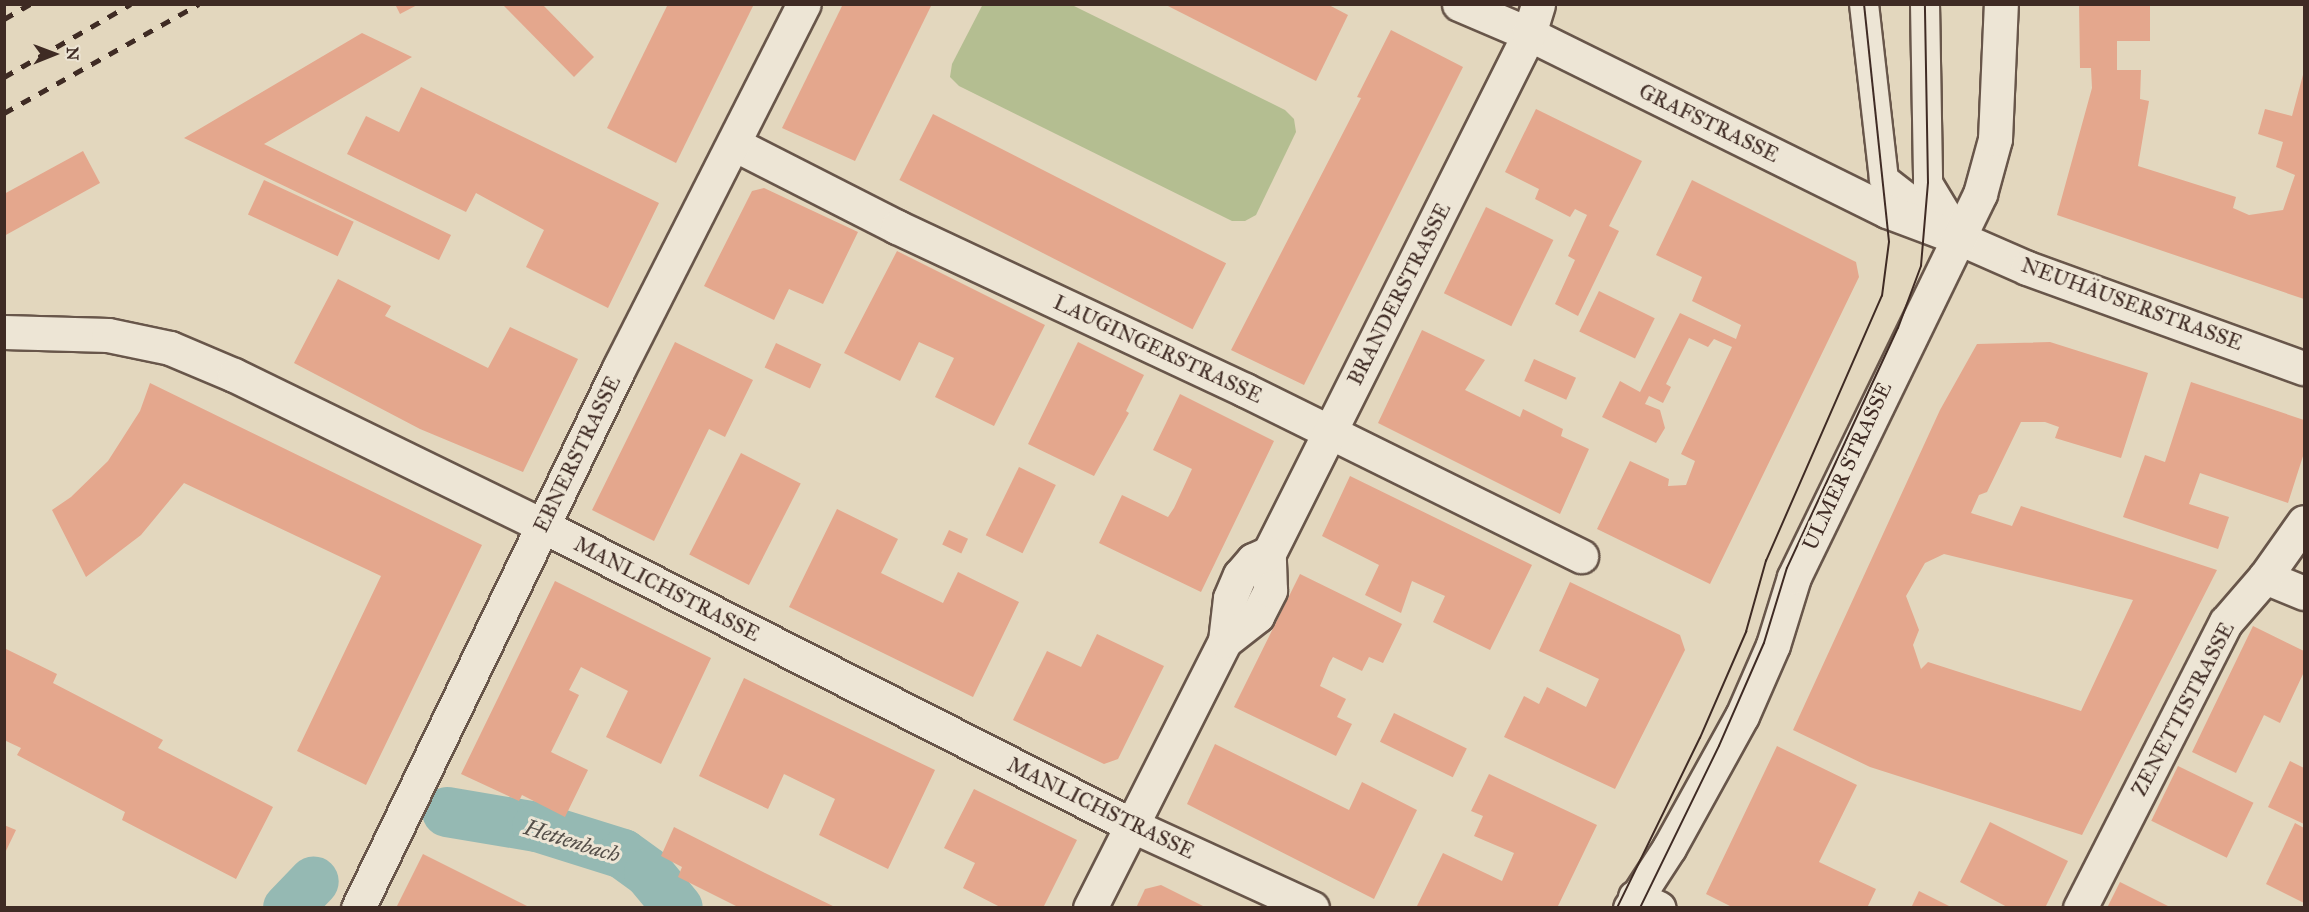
<!DOCTYPE html>
<meta charset="utf-8">
<style>
body{margin:0}
#map{position:relative;width:2309px;height:912px;overflow:hidden;background:#e3d7be;font-family:"IM FELL Great Primer",serif}
div>[style]{position:absolute}
.green>*{inset:0;background:#b4be91}
.canal>*{height:50px;margin:-25px;padding:0 25px;transform-origin:25px;border-radius:25px;background:#95b9b3}
.building>*{inset:0;background:#e4a78d;transform-origin:0 0}
.roads{filter:drop-shadow(2px 0 #68564a) drop-shadow(-2px 0 #68564a) drop-shadow(0 2px #68564a) drop-shadow(0 -2px #68564a)}
.lane>*{height:28px;margin:-14px;padding:0 14px;transform-origin:14px;border-radius:14px;background:#ede5d5}
.street>*{height:33px;margin:-16.5px;padding:0 16.5px;transform-origin:16.5px;border-radius:16.5px;background:#ede5d5}
.secondary>*{height:33px;margin:-16.5px;padding:0 16.5px;transform-origin:16.5px;border-radius:16.5px;background:#ede5d5}
.tram>*{height:1.5px;margin:-0.75px;padding:0 0.75px;transform-origin:0.75px;border-radius:0.75px;background:#3f2b24}
.rail>*{height:4.5px;margin-top:-2.25px;transform-origin:0;background:repeating-linear-gradient(90deg,#3f2b24 0 10px,transparent 0 20px)}
span{translate:-50% -50%;white-space:nowrap;text-align:center;line-height:1.15;-webkit-text-stroke:6px #ede5d5;paint-order:stroke}
.street-label{font-size:21px;color:#3f2b24}
.water-label{font-size:22px;color:#544e48;font-style:italic}
.frame{position:absolute;inset:0;border:6px solid #3f2b24;pointer-events:none}
.north{position:absolute;left:24px;top:24px;width:60px;height:60px;-webkit-text-stroke:4px #ede5d5;paint-order:stroke;rotate:89deg;font-size:16px;font-weight:700;line-height:24px;text-align:center;color:#3f2b24}
.north::after{content:'';display:block;margin:auto;width:21px;height:27px;background:#3f2b24;clip-path:polygon(50% 0,100% 100%,50% 72%,0 100%)}
</style>
<div id="map">
<div class="green">
<i style="clip-path:polygon(983px 4px,1072px 5px,1285px 110px,1294px 119px,1296px 132px,1256px 215px,1245px 221px,1232px 221px,959px 86px,950px 77px,952px 64px)"></i>
</div>
<div class="canal">
<i style="left:447px;top:812px;width:91px;rotate:9.5deg"></i>
<i style="left:537px;top:827px;width:90px;rotate:17.4deg"></i>
<i style="left:623px;top:854px;width:32px;rotate:36deg"></i>
<i style="left:649px;top:873px;width:45px;rotate:50.4deg"></i>
<i style="left:288px;top:908px;width:37px;rotate:-46deg"></i>
</div>
<div class="building">
<i style="clip-path:polygon(395px 4px,419px 4px,400px 14px)"></i>
<i style="clip-path:polygon(502px 4px,542px 4px,594px 57px,574px 77px)"></i>
<i style="clip-path:polygon(668px 4px,754px 4px,676px 163px,607px 128px)"></i>
<i style="clip-path:polygon(843px 4px,932px 4px,855px 161px,782px 128px)"></i>
<i style="clip-path:polygon(1164px 4px,1327px 4px,1348px 15px,1316px 81px)"></i>
<i style="clip-path:polygon(2079px 4px,2150px 4px,2150px 41px,2117px 41px,2117px 70px,2141px 70px,2140px 99px,2149px 101px,2138px 166px,2236px 197px,2233px 208px,2249px 215px,2283px 210px,2295px 175px,2276px 167px,2283px 142px,2258px 134px,2265px 109px,2292px 116px,2304px 71px,2304px 299px,2057px 215px,2092px 88px,2091px 68px,2080px 68px)"></i>
<i style="clip-path:polygon(1391px 30px,1463px 67px,1304px 385px,1231px 350px,1361px 98px,1357px 97px)"></i>
<i style="clip-path:polygon(362px 33px,412px 57px,264px 144px,451px 235px,439px 260px,184px 138px)"></i>
<i style="clip-path:polygon(421px 87px,659px 203px,608px 308px,526px 267px,544px 230px,476px 193px,466px 212px,347px 154px,366px 116px,399px 132px)"></i>
<i style="clip-path:polygon(1536px 109px,1642px 161px,1609px 226px,1619px 231px,1578px 316px,1555px 304px,1575px 260px,1568px 256px,1587px 215px,1575px 209px,1570px 217px,1535px 199px,1539px 189px,1505px 172px)"></i>
<i style="left:933px;top:114px;width:329px;height:74px;rotate:27deg"></i>
<i style="clip-path:polygon(83px 151px,100px 183px,4px 236px,4px 194px)"></i>
<i style="left:264px;top:180px;width:99px;height:38px;rotate:25deg"></i>
<i style="clip-path:polygon(1692px 180px,1856px 262px,1859px 277px,1710px 584px,1597px 529px,1630px 461px,1669px 479px,1668px 486px,1686px 485px,1695px 461px,1681px 454px,1732px 347px,1714px 339px,1708px 347px,1689px 338px,1666px 384px,1671px 387px,1663px 403px,1649px 396px,1645px 404px,1660px 410px,1665px 428px,1656px 443px,1602px 417px,1620px 381px,1640px 392px,1680px 313px,1736px 339px,1741px 325px,1692px 301px,1702px 277px,1656px 255px)"></i>
<i style="clip-path:polygon(764px 188px,858px 232px,823px 304px,789px 289px,774px 320px,704px 286px,752px 191px)"></i>
<i style="left:1486px;top:207px;width:75px;height:96px;rotate:26deg"></i>
<i style="clip-path:polygon(897px 251px,1045px 325px,994px 426px,935px 397px,954px 358px,919px 342px,900px 381px,844px 353px)"></i>
<i style="clip-path:polygon(338px 279px,391px 306px,385px 316px,488px 368px,510px 327px,578px 359px,523px 472px,420px 429px,294px 363px)"></i>
<i style="left:1599px;top:291px;width:62px;height:45px;rotate:26deg"></i>
<i style="clip-path:polygon(1422px 330px,1485px 360px,1465px 390px,1520px 417px,1523px 409px,1563px 429px,1561px 436px,1589px 449px,1560px 514px,1378px 423px)"></i>
<i style="clip-path:polygon(675px 342px,753px 380px,725px 437px,709px 429px,654px 541px,592px 510px)"></i>
<i style="clip-path:polygon(1078px 342px,1144px 375px,1126px 411px,1129px 413px,1094px 476px,1028px 444px)"></i>
<i style="clip-path:polygon(evenodd,2050px 342px,2148px 373px,2121px 458px,2055px 438px,2059px 427px,2045px 422px,2021px 422px,1987px 492px,1979px 495px,1971px 513px,2012px 526px,2021px 506px,2217px 570px,2082px 835px,1870px 767px,1793px 730px,1940px 410px,1977px 344px,2050px 342px,1944px 554px,2133px 600px,2081px 711px,1928px 662px,1921px 669px,1913px 645px,1919px 630px,1906px 596px,1925px 563px,1944px 554px)"></i>
<i style="left:776px;top:343px;width:50px;height:27px;rotate:25deg"></i>
<i style="left:1534px;top:359px;width:46px;height:24px;rotate:24deg"></i>
<i style="clip-path:polygon(2191px 382px,2304px 420px,2304px 453px,2288px 503px,2200px 473px,2189px 504px,2229px 517px,2218px 549px,2123px 517px,2145px 455px,2165px 462px)"></i>
<i style="clip-path:polygon(150px 383px,482px 545px,366px 785px,297px 751px,381px 576px,184px 483px,141px 535px,86px 577px,52px 510px,71px 497px,108px 461px,140px 411px)"></i>
<i style="clip-path:polygon(1180px 394px,1274px 441px,1201px 592px,1099px 543px,1122px 495px,1168px 517px,1174px 508px,1192px 469px,1153px 450px)"></i>
<i style="left:741px;top:453px;width:67px;height:114px;rotate:27deg"></i>
<i style="left:1019px;top:467px;width:41px;height:76px;rotate:26deg"></i>
<i style="clip-path:polygon(1350px 476px,1532px 565px,1490px 650px,1433px 622px,1445px 596px,1412px 581px,1401px 613px,1365px 595px,1379px 565px,1322px 536px)"></i>
<i style="clip-path:polygon(837px 509px,898px 539px,881px 573px,943px 603px,958px 572px,1019px 602px,973px 697px,789px 607px)"></i>
<i style="left:949px;top:530px;width:21px;height:16px;rotate:25deg"></i>
<i style="clip-path:polygon(1300px 574px,1402px 624px,1383px 663px,1369px 657px,1362px 671px,1333px 657px,1329px 664px,1320px 686px,1346px 699px,1337px 717px,1352px 724px,1336px 756px,1234px 707px)"></i>
<i style="clip-path:polygon(555px 581px,711px 658px,661px 764px,606px 737px,628px 691px,581px 667px,569px 690px,579px 695px,551px 752px,588px 770px,565px 817px,522px 795px,519px 801px,461px 774px)"></i>
<i style="clip-path:polygon(1570px 582px,1680px 635px,1685px 650px,1615px 789px,1504px 737px,1524px 696px,1539px 704px,1547px 687px,1586px 707px,1599px 679px,1539px 651px)"></i>
<i style="clip-path:polygon(2253px 626px,2304px 651px,2304px 672px,2280px 723px,2264px 715px,2236px 773px,2192px 752px)"></i>
<i style="clip-path:polygon(1097px 634px,1164px 666px,1118px 759px,1104px 764px,1013px 720px,1047px 651px,1081px 667px)"></i>
<i style="clip-path:polygon(4px 648px,57px 674px,53px 683px,163px 740px,158px 748px,273px 807px,236px 879px,122px 820px,125px 812px,17px 755px,21px 748px,4px 740px)"></i>
<i style="clip-path:polygon(744px 678px,935px 770px,888px 869px,819px 835px,835px 799px,784px 774px,768px 809px,699px 776px)"></i>
<i style="left:1394px;top:713px;width:81px;height:32px;rotate:26deg"></i>
<i style="clip-path:polygon(1215px 744px,1349px 810px,1362px 782px,1417px 810px,1374px 899px,1187px 804px)"></i>
<i style="clip-path:polygon(1777px 746px,1857px 785px,1819px 862px,1876px 889px,1867px 908px,1734px 908px,1706px 894px)"></i>
<i style="clip-path:polygon(2290px 761px,2304px 768px,2304px 824px,2268px 807px)"></i>
<i style="left:2178px;top:766px;width:84px;height:61px;rotate:26deg"></i>
<i style="clip-path:polygon(1489px 774px,1597px 825px,1557px 908px,1416px 908px,1443px 853px,1502px 881px,1514px 853px,1474px 836px,1483px 816px,1471px 811px)"></i>
<i style="clip-path:polygon(974px 789px,1077px 840px,1043px 908px,1002px 908px,963px 888px,975px 863px,944px 848px)"></i>
<i style="clip-path:polygon(1990px 822px,2068px 861px,2045px 908px,2009px 908px,1960px 882px)"></i>
<i style="clip-path:polygon(2295px 823px,2304px 828px,2304px 903px,2266px 884px)"></i>
<i style="clip-path:polygon(4px 825px,16px 830px,4px 855px)"></i>
<i style="clip-path:polygon(674px 827px,765px 873px,837px 908px,740px 908px,678px 877px,682px 867px,661px 856px)"></i>
<i style="clip-path:polygon(423px 854px,531px 908px,396px 908px)"></i>
<i style="clip-path:polygon(2120px 882px,2172px 908px,2107px 908px)"></i>
<i style="clip-path:polygon(1161px 885px,1207px 908px,1136px 908px,1145px 889px)"></i>
<i style="clip-path:polygon(1919px 891px,1953px 908px,1911px 908px)"></i>
</div>
<div class="roads">
<div class="lane">
<i style="left:1864px;top:4px;width:176px;rotate:83.5deg"></i>
<i style="left:1884px;top:179px;width:80px;rotate:37.9deg"></i>
<i style="left:1925px;top:4px;width:179px;rotate:89deg"></i>
<i style="left:1928px;top:183px;width:50px;rotate:58.8deg"></i>
</div>
<div class="street">
<i style="left:1459px;top:4px;width:76px;rotate:23.2deg"></i>
<i style="left:1529px;top:34px;width:399px;rotate:26.3deg"></i>
<i style="left:1887px;top:211px;width:79px;rotate:20.7deg"></i>
<i style="left:734px;top:144px;width:183px;rotate:27deg"></i>
<i style="left:897px;top:227px;width:384px;rotate:25.1deg"></i>
<i style="left:1245px;top:390px;width:375px;rotate:26.3deg"></i>
<i style="left:4px;top:332px;width:104px;rotate:1.7deg"></i>
<i style="left:108px;top:335px;width:63px;rotate:11.8deg"></i>
<i style="left:170px;top:348px;width:69px;rotate:22.9deg"></i>
<i style="left:234px;top:375px;width:344px;rotate:26deg"></i>
<i style="left:543px;top:526px;width:660px;rotate:26.95deg"></i>
<i style="left:1131px;top:825px;width:199px;rotate:24.6deg"></i>
<i style="left:2265px;top:577px;width:42px;rotate:22.3deg"></i>
<i style="left:1225px;top:641px;width:41px;rotate:-38deg"></i>
<i style="left:1257px;top:616px;width:29px;rotate:-63deg"></i>
<i style="left:1270px;top:590px;width:37px;rotate:-92deg"></i>
<i style="left:1269px;top:553px;width:580px;rotate:-63.39deg"></i>
<i style="left:1529px;top:34px;width:31px;rotate:-73deg"></i>
<i style="left:1635px;top:897px;width:26px;rotate:25deg"></i>
<i style="left:358px;top:908px;width:600px;rotate:-64.2deg"></i>
<i style="left:619px;top:368px;width:408px;rotate:-63.1deg"></i>
<i style="left:1090px;top:908px;width:299px;rotate:-63.2deg"></i>
<i style="left:1225px;top:641px;width:43px;rotate:-83.4deg"></i>
<i style="left:1230px;top:598px;width:25px;rotate:-67deg"></i>
<i style="left:1240px;top:575px;width:20px;rotate:-49deg"></i>
<i style="left:1253px;top:560px;width:17px;rotate:-24deg"></i>
<i style="left:2080px;top:908px;width:321px;rotate:-63deg"></i>
<i style="left:2226px;top:622px;width:60px;rotate:-49.1deg"></i>
<i style="left:2265px;top:577px;width:67px;rotate:-54.7deg"></i>
</div>
<div class="secondary">
<i style="left:1961px;top:239px;width:72px;rotate:23.7deg"></i>
<i style="left:2027px;top:268px;width:294px;rotate:19.9deg"></i>
<i style="left:1630px;top:908px;width:72px;rotate:-57deg"></i>
<i style="left:1669px;top:848px;width:151px;rotate:-61.1deg"></i>
<i style="left:1742px;top:716px;width:77px;rotate:-66.4deg"></i>
<i style="left:1773px;top:645px;width:71px;rotate:-72.8deg"></i>
<i style="left:1794px;top:577px;width:426px;rotate:-64.1deg"></i>
<i style="left:1980px;top:194px;width:57px;rotate:-74.7deg"></i>
<i style="left:1995px;top:139px;width:135px;rotate:-87.5deg"></i>
</div>
</div>
<div class="tram">
<i style="left:1617px;top:908px;width:189px;rotate:-64deg"></i>
<i style="left:1700px;top:738px;width:116px;rotate:-66.5deg"></i>
<i style="left:1746px;top:632px;width:74px;rotate:-74.3deg"></i>
<i style="left:1766px;top:561px;width:289px;rotate:-66.4deg"></i>
<i style="left:1882px;top:296px;width:54px;rotate:-82.6deg"></i>
<i style="left:1889px;top:242px;width:239px;rotate:-96deg"></i>
<i style="left:1640px;top:908px;width:180px;rotate:-64deg"></i>
<i style="left:1719px;top:746px;width:112px;rotate:-66.4deg"></i>
<i style="left:1764px;top:643px;width:78px;rotate:-73deg"></i>
<i style="left:1787px;top:568px;width:264px;rotate:-65.2deg"></i>
<i style="left:1898px;top:328px;width:66px;rotate:-69.6deg"></i>
<i style="left:1921px;top:266px;width:83px;rotate:-85.2deg"></i>
<i style="left:1928px;top:183px;width:179px;rotate:-91deg"></i>
</div>
<div class="rail">
<i style="left:4px;top:19px;width:30px;rotate:-30deg"></i>
<i style="left:4px;top:77px;width:146px;rotate:-29.9deg"></i>
<i style="left:4px;top:113px;width:223px;rotate:-29.2deg"></i>
</div>
<div class="street-label">
<span style="left:1709px;top:123px;rotate:26deg">GRAFSTRASSE</span>
<span style="left:1399px;top:294px;rotate:-63deg">BRANDERSTRASSE</span>
<span style="left:2132px;top:304px;rotate:20deg">NEUHÄUSERSTRASSE</span>
<span style="left:1158px;top:349px;rotate:25deg">LAUGINGERSTRASSE</span>
<span style="left:577px;top:454px;rotate:-64deg">EBNERSTRASSE</span>
<span style="left:1847px;top:466px;rotate:-65deg">ULMER STRASSE</span>
<span style="left:667px;top:589px;rotate:27deg">MANLICHSTRASSE</span>
<span style="left:2183px;top:709px;rotate:-62deg">ZENETTISTRASSE</span>
<span style="left:1101px;top:808px;rotate:26deg">MANLICHSTRASSE</span>
</div>
<div class="water-label">
<span style="left:572px;top:841px;rotate:17deg">Hettenbach</span>
</div>
<div class="frame"></div>
<div class="north">N</div>
</div>
